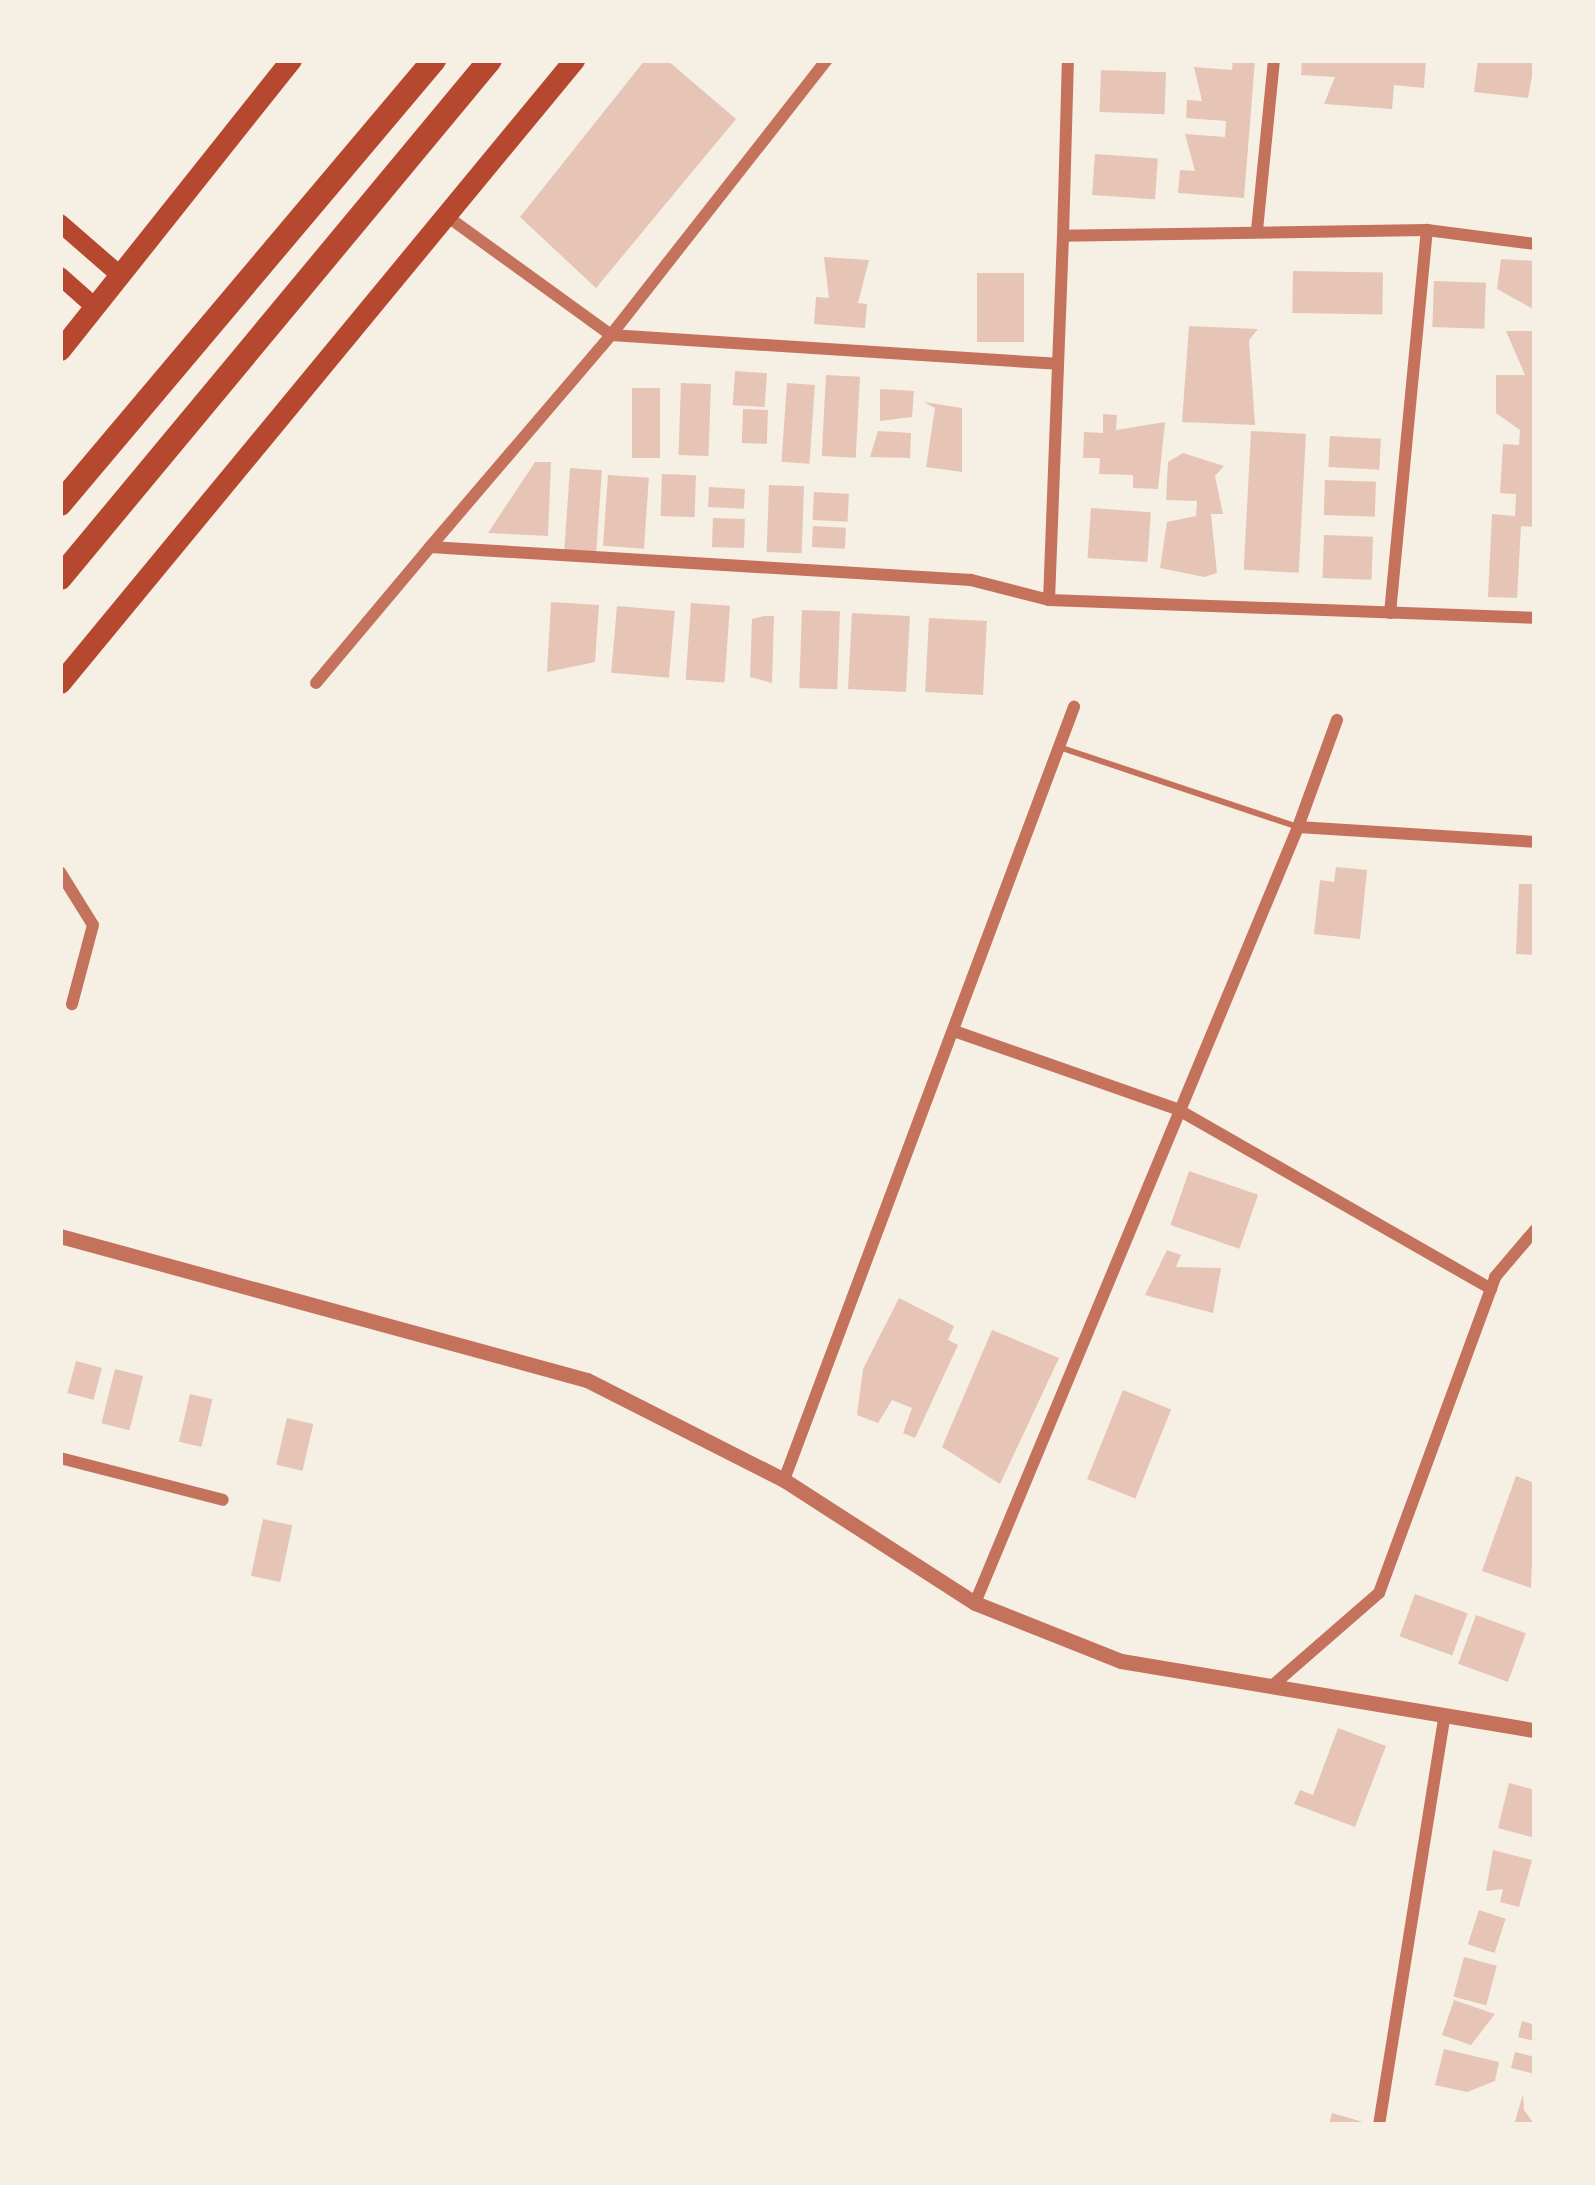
<!DOCTYPE html>
<style>
body{margin:0}
#map{position:relative;width:1595px;height:2185px;overflow:hidden;background:#f6efe4;font-family:"PT Sans",sans-serif}
div>[style]{position:absolute}
.building>*{inset:0;background:#e6c5b7;transform-origin:0 0}
.service>*{height:6px;margin:-3px;padding:0 3px;transform-origin:3px;border-radius:3px;background:#c5725c}
.minor>*{height:12px;margin:-6px;padding:0 6px;transform-origin:6px;border-radius:6px;background:#c5725c}
.tertiary>*{height:15px;margin:-7.5px;padding:0 7.5px;transform-origin:7.5px;border-radius:7.5px;background:#c5725c}
.secondary>*{height:18px;margin:-9px;padding:0 9px;transform-origin:9px;border-radius:9px;background:#b5482f}
.primary>*{height:21px;margin:-10.5px;padding:0 10.5px;transform-origin:10.5px;border-radius:10.5px;background:#b5482f}
.motorway>*{height:24px;margin:-12px;padding:0 12px;transform-origin:12px;border-radius:12px;background:#b5482f}
span{translate:-50% -50%;white-space:nowrap;text-align:center;line-height:1.15;-webkit-text-stroke:9px #f6efe4;paint-order:stroke}
.frame{position:absolute;inset:0;border:63px solid #f6efe4;pointer-events:none}
</style>
<div id="map">
<div class="building">
<i style="clip-path:polygon(645px 60px,667px 60px,736px 119px,596px 288px,520px 217px)"></i>
<i style="clip-path:polygon(1233px 60px,1255px 60px,1244px 198px,1178px 193px,1180px 170px,1195px 171px,1185px 134px,1225px 137px,1226px 121px,1186px 118px,1187px 100px,1202px 101px,1194px 67px,1232px 70px)"></i>
<i style="clip-path:polygon(1302px 60px,1426px 60px,1424px 88px,1394px 85px,1392px 109px,1324px 104px,1335px 77px,1301px 75px)"></i>
<i style="clip-path:polygon(1478px 60px,1535px 60px,1528px 98px,1474px 92px)"></i>
<i style="left:1101px;top:70px;width:65px;height:42px;rotate:2deg"></i>
<i style="left:1095px;top:154px;width:63px;height:41px;rotate:4deg"></i>
<i style="clip-path:polygon(824px 257px,869px 260px,858px 303px,867px 304px,865px 328px,814px 324px,816px 297px,829px 298px)"></i>
<i style="clip-path:polygon(1501px 259px,1535px 261px,1535px 310px,1497px 289px)"></i>
<i style="left:1293px;top:271px;width:90px;height:42px;rotate:1deg"></i>
<i style="left:977px;top:273px;width:47px;height:69px"></i>
<i style="left:1434px;top:281px;width:52px;height:46px;rotate:2deg"></i>
<i style="clip-path:polygon(1189px 326px,1258px 329px,1249px 340px,1255px 425px,1182px 422px)"></i>
<i style="clip-path:polygon(1506px 331px,1535px 331px,1535px 527px,1521px 526px,1517px 598px,1488px 597px,1492px 514px,1515px 516px,1516px 494px,1500px 493px,1503px 444px,1519px 445px,1520px 430px,1496px 413px,1496px 375px,1525px 375px)"></i>
<i style="left:735px;top:371px;width:32px;height:34px;rotate:4deg"></i>
<i style="left:826px;top:375px;width:34px;height:81px;rotate:3deg"></i>
<i style="left:681px;top:383px;width:30px;height:72px;rotate:2deg"></i>
<i style="left:787px;top:383px;width:28px;height:79px;rotate:4deg"></i>
<i style="left:632px;top:388px;width:28px;height:70px"></i>
<i style="clip-path:polygon(880px 389px,914px 391px,912px 417px,880px 421px)"></i>
<i style="clip-path:polygon(924px 402px,962px 408px,962px 472px,926px 467px,935px 408px)"></i>
<i style="left:743px;top:409px;width:25px;height:34px;rotate:2deg"></i>
<i style="clip-path:polygon(1103px 414px,1117px 415px,1116px 430px,1165px 422px,1158px 489px,1133px 488px,1133px 475px,1099px 474px,1100px 458px,1083px 458px,1084px 432px,1103px 433px)"></i>
<i style="clip-path:polygon(878px 431px,911px 433px,910px 458px,870px 457px)"></i>
<i style="left:1251px;top:431px;width:55px;height:139px;rotate:3deg"></i>
<i style="left:1330px;top:436px;width:51px;height:31px;rotate:3deg"></i>
<i style="clip-path:polygon(1183px 453px,1224px 466px,1215px 476px,1223px 514px,1211px 514px,1217px 573px,1204px 577px,1160px 568px,1167px 522px,1196px 516px,1197px 501px,1166px 500px,1168px 462px)"></i>
<i style="clip-path:polygon(535px 462px,551px 462px,548px 536px,488px 533px)"></i>
<i style="left:570px;top:468px;width:32px;height:85px;rotate:4deg"></i>
<i style="left:662px;top:474px;width:34px;height:42px;rotate:2deg"></i>
<i style="left:608px;top:475px;width:41px;height:71px;rotate:4deg"></i>
<i style="left:1325px;top:480px;width:51px;height:35px;rotate:2deg"></i>
<i style="left:769px;top:485px;width:35px;height:67px;rotate:2deg"></i>
<i style="left:709px;top:487px;width:36px;height:20px;rotate:3deg"></i>
<i style="left:814px;top:492px;width:35px;height:28px;rotate:3deg"></i>
<i style="left:1091px;top:508px;width:60px;height:50px;rotate:4deg"></i>
<i style="left:713px;top:518px;width:32px;height:29px;rotate:2deg"></i>
<i style="left:813px;top:526px;width:33px;height:21px;rotate:3deg"></i>
<i style="left:1324px;top:535px;width:49px;height:43px;rotate:2deg"></i>
<i style="clip-path:polygon(551px 602px,599px 605px,595px 662px,547px 672px)"></i>
<i style="left:691px;top:603px;width:39px;height:77px;rotate:4deg"></i>
<i style="left:617px;top:606px;width:58px;height:67px;rotate:5deg"></i>
<i style="left:802px;top:610px;width:38px;height:78px;rotate:2deg"></i>
<i style="left:852px;top:613px;width:58px;height:76px;rotate:3deg"></i>
<i style="clip-path:polygon(764px 616px,774px 616px,772px 683px,750px 677px,752px 619px)"></i>
<i style="left:929px;top:618px;width:58px;height:74px;rotate:3deg"></i>
<i style="clip-path:polygon(1336px 867px,1367px 870px,1360px 939px,1314px 934px,1320px 880px,1334px 882px)"></i>
<i style="clip-path:polygon(1519px 884px,1535px 884px,1535px 955px,1516px 954px)"></i>
<i style="left:1189px;top:1171px;width:73px;height:57px;rotate:19deg"></i>
<i style="clip-path:polygon(1167px 1250px,1181px 1255px,1176px 1267px,1221px 1268px,1213px 1313px,1145px 1295px)"></i>
<i style="clip-path:polygon(899px 1298px,954px 1326px,948px 1340px,958px 1345px,915px 1438px,903px 1433px,912px 1408px,892px 1400px,878px 1423px,857px 1415px,863px 1369px)"></i>
<i style="clip-path:polygon(992px 1330px,1059px 1358px,1000px 1484px,942px 1447px)"></i>
<i style="left:76px;top:1361px;width:27px;height:33px;rotate:15deg"></i>
<i style="left:115px;top:1369px;width:29px;height:56px;rotate:14deg"></i>
<i style="left:1123px;top:1390px;width:52px;height:96px;rotate:22deg"></i>
<i style="left:190px;top:1394px;width:23px;height:49px;rotate:13deg"></i>
<i style="left:287px;top:1418px;width:27px;height:48px;rotate:13deg"></i>
<i style="clip-path:polygon(1516px 1476px,1535px 1483px,1531px 1588px,1482px 1571px)"></i>
<i style="left:263px;top:1519px;width:30px;height:58px;rotate:12deg"></i>
<i style="left:1415px;top:1594px;width:56px;height:45px;rotate:20deg"></i>
<i style="left:1476px;top:1615px;width:53px;height:52px;rotate:20deg"></i>
<i style="clip-path:polygon(1338px 1728px,1386px 1746px,1355px 1827px,1294px 1804px,1300px 1790px,1313px 1795px)"></i>
<i style="clip-path:polygon(1509px 1783px,1535px 1790px,1535px 1838px,1498px 1828px)"></i>
<i style="clip-path:polygon(1493px 1850px,1532px 1860px,1519px 1907px,1500px 1902px,1503px 1889px,1486px 1891px)"></i>
<i style="left:1479px;top:1910px;width:28px;height:36px;rotate:18deg"></i>
<i style="left:1464px;top:1957px;width:34px;height:41px;rotate:15deg"></i>
<i style="clip-path:polygon(1454px 2000px,1495px 2014px,1471px 2045px,1442px 2035px)"></i>
<i style="clip-path:polygon(1522px 2021px,1535px 2025px,1535px 2041px,1518px 2037px)"></i>
<i style="clip-path:polygon(1444px 2049px,1499px 2062px,1495px 2081px,1467px 2092px,1435px 2085px)"></i>
<i style="clip-path:polygon(1515px 2052px,1535px 2057px,1535px 2074px,1511px 2068px)"></i>
<i style="clip-path:polygon(1523px 2094px,1524px 2110px,1535px 2125px,1514px 2125px)"></i>
<i style="clip-path:polygon(1332px 2113px,1370px 2124px,1370px 2125px,1329px 2125px)"></i>
</div>
<div class="service">
<i style="left:1062px;top:748px;width:249px;rotate:18.5deg"></i>
</div>
<div class="minor">
<i style="left:448px;top:217px;width:201px;rotate:35.9deg"></i>
<i style="left:611px;top:335px;width:350px;rotate:-51.9deg"></i>
<i style="left:1257px;top:230px;width:171px;rotate:-84.3deg"></i>
<i style="left:1063px;top:236px;width:176px;rotate:-88.4deg"></i>
<i style="left:1535px;top:244px;width:109px;rotate:-172.6deg"></i>
<i style="left:1427px;top:230px;width:364px;rotate:179.1deg"></i>
<i style="left:1063px;top:236px;width:364px;rotate:92.2deg"></i>
<i style="left:1049px;top:600px;width:486px;rotate:2.1deg"></i>
<i style="left:1049px;top:600px;width:81px;rotate:-165.6deg"></i>
<i style="left:971px;top:580px;width:542px;rotate:-176.51deg"></i>
<i style="left:430px;top:547px;width:279px;rotate:-49.5deg"></i>
<i style="left:611px;top:335px;width:447px;rotate:3.7deg"></i>
<i style="left:1390px;top:613px;width:385px;rotate:-84.5deg"></i>
<i style="left:316px;top:683px;width:177px;rotate:-50deg"></i>
<i style="left:1298px;top:827px;width:114px;rotate:-70deg"></i>
<i style="left:60px;top:872px;width:62px;rotate:58.1deg"></i>
<i style="left:93px;top:925px;width:82px;rotate:104.9deg"></i>
<i style="left:954px;top:1031px;width:236px;rotate:19.3deg"></i>
<i style="left:1177px;top:1109px;width:362px;rotate:29.8deg"></i>
<i style="left:60px;top:1458px;width:168px;rotate:14.4deg"></i>
<i style="left:784px;top:1480px;width:826px;rotate:-69.44deg"></i>
<i style="left:975px;top:1603px;width:841px;rotate:-67.4deg"></i>
<i style="left:1298px;top:827px;width:237px;rotate:3.6deg"></i>
<i style="left:1272px;top:1686px;width:142px;rotate:-41deg"></i>
<i style="left:1379px;top:1593px;width:337px;rotate:-69.8deg"></i>
<i style="left:1495px;top:1277px;width:62px;rotate:-49.6deg"></i>
<i style="left:1379px;top:2125px;width:415px;rotate:-80.9deg"></i>
</div>
<div class="tertiary">
<i style="left:60px;top:1236px;width:546px;rotate:15.28deg"></i>
<i style="left:587px;top:1380px;width:221px;rotate:26.9deg"></i>
<i style="left:784px;top:1480px;width:227px;rotate:32.8deg"></i>
<i style="left:975px;top:1603px;width:157px;rotate:21.7deg"></i>
<i style="left:1121px;top:1661px;width:420px;rotate:9.5deg"></i>
</div>
<div class="secondary">
<i style="left:60px;top:223px;width:81px;rotate:41deg"></i>
<i style="left:60px;top:276px;width:47px;rotate:41.5deg"></i>
</div>
<div class="primary">
<i style="left:60px;top:350px;width:371px;rotate:-51.5deg"></i>
<i style="left:60px;top:683px;width:808px;rotate:-50.48deg"></i>
</div>
<div class="motorway">
<i style="left:60px;top:504px;width:581px;rotate:-49.89deg"></i>
<i style="left:60px;top:578px;width:673px;rotate:-50.3deg"></i>
</div>
<div class="frame"></div>
</div>
